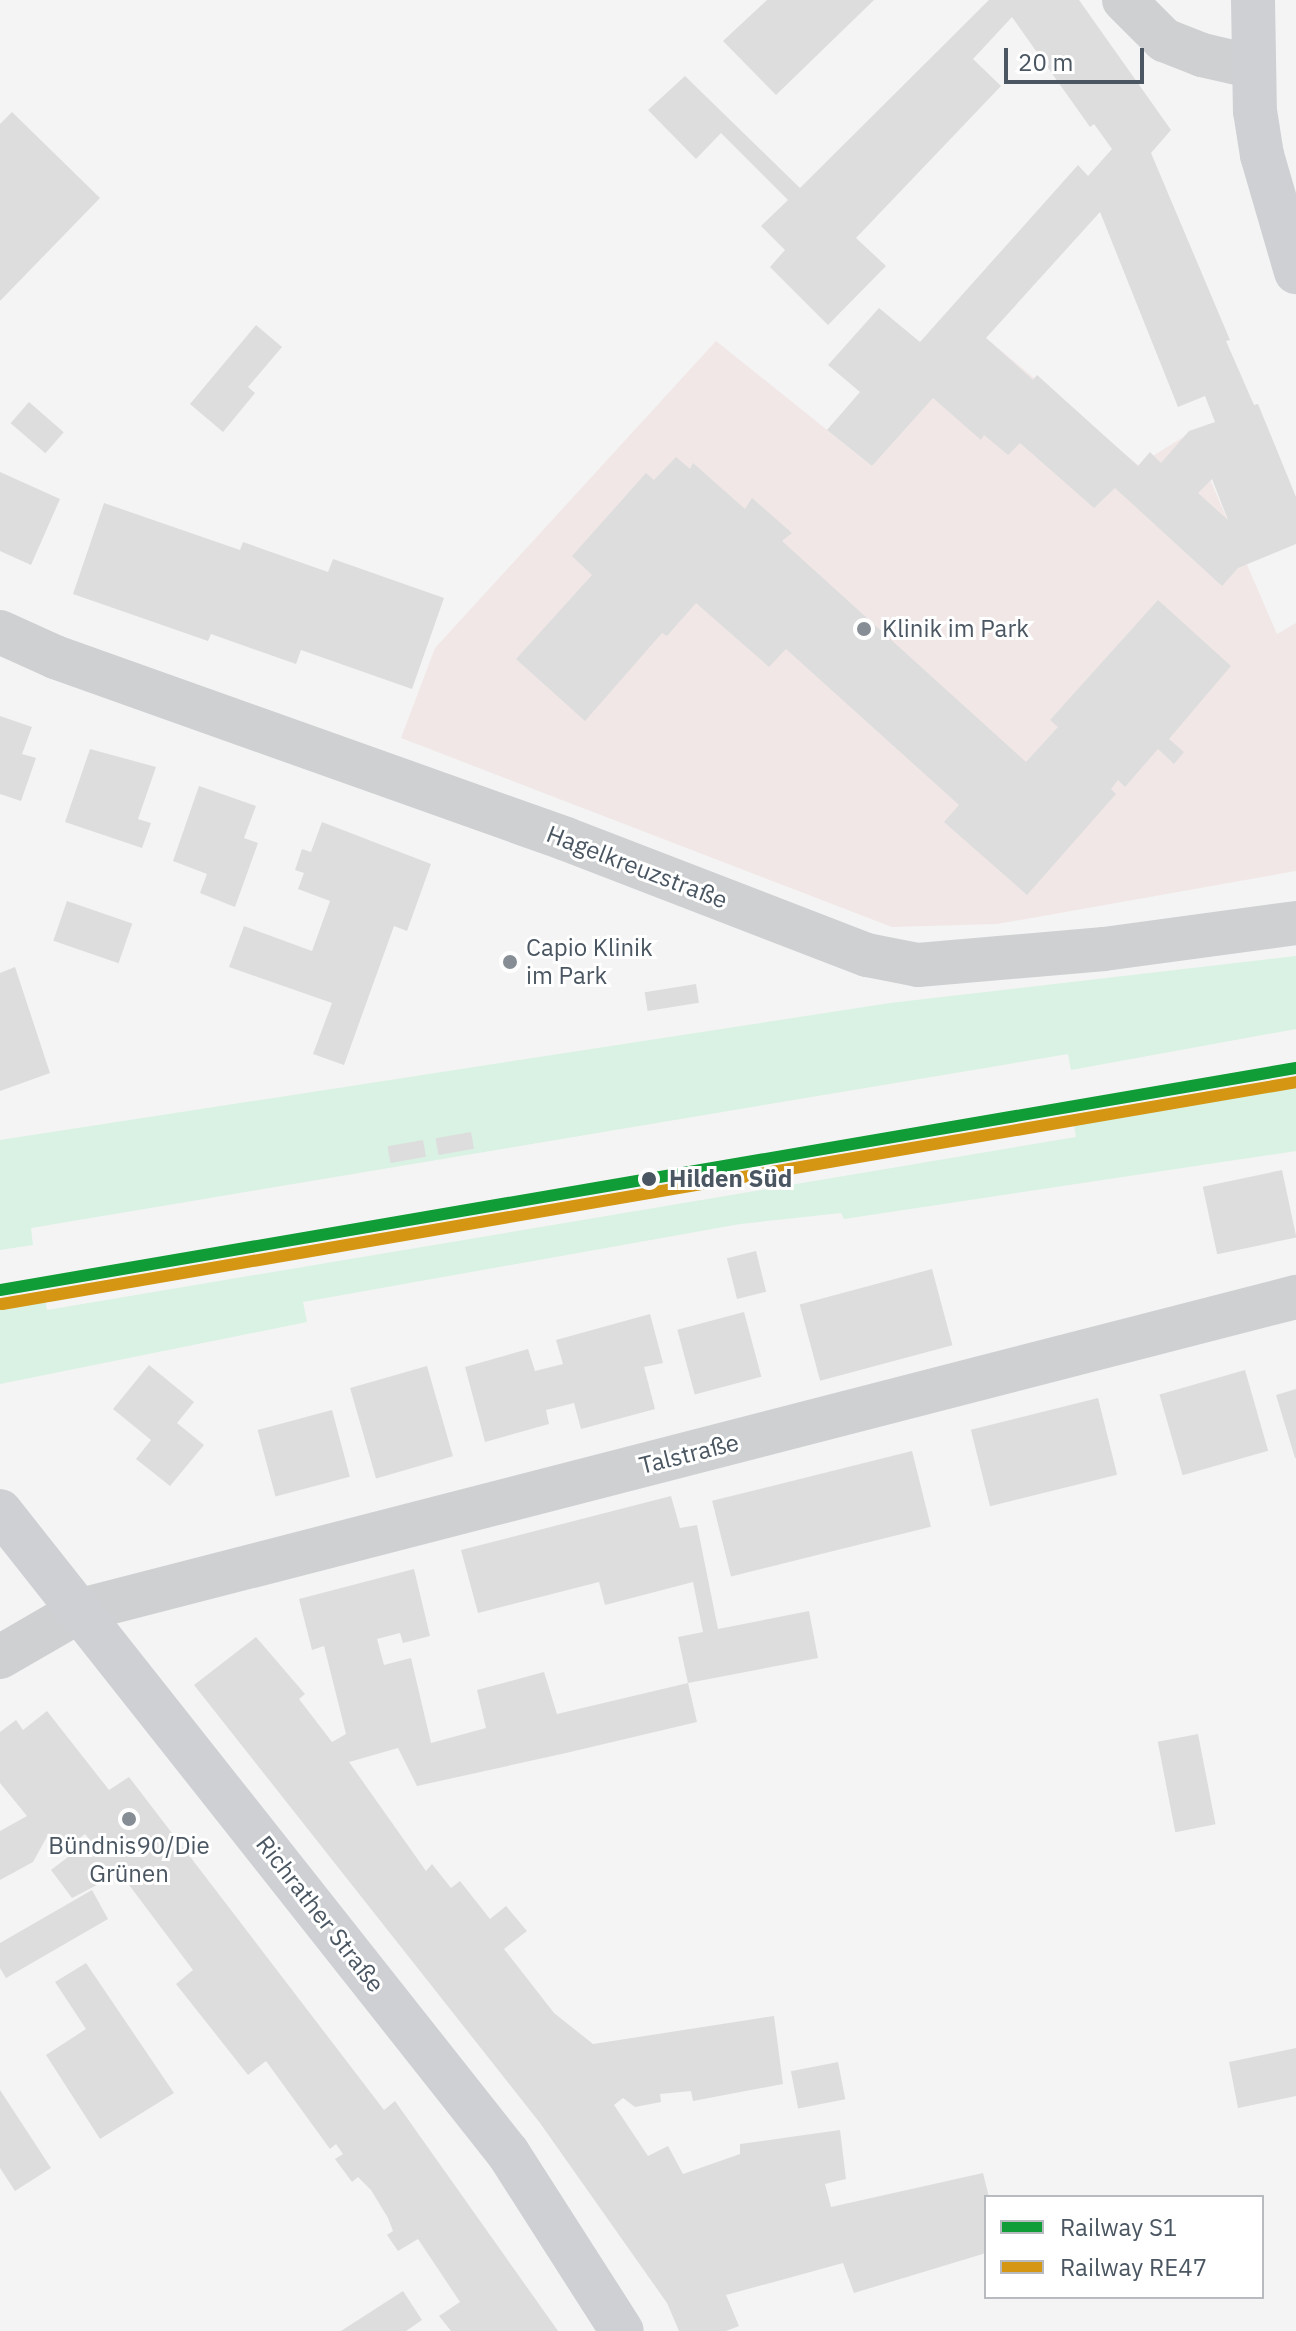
<!DOCTYPE html>
<meta charset="utf-8">
<style>
body{margin:0}
#map{position:relative;width:1296px;height:2331px;overflow:hidden;background:#f4f4f4;font-family:"IBM Plex Sans",sans-serif}
div>[style]{position:absolute}
.medical>*{inset:0;background:#f1e7e6}
.green>*{inset:0;background:#d9f2e3}
.building>*{inset:0;background:#ddddde;transform-origin:0 0}
.minor>*{height:44px;margin:-22px;padding:0 22px;transform-origin:22px;border-radius:22px;background:#ced0d2}
.secondary>*{height:44px;margin:-22px;padding:0 22px;transform-origin:22px;border-radius:22px;background:#ced0d4}
.rail-1>*{height:12px;margin:-6px;padding:0 6px;transform-origin:6px;border-radius:6px;background:#109c37}
.rail-2>*{height:12px;margin:-6px;padding:0 6px;transform-origin:6px;border-radius:6px;background:#d49613}
.dots>*{width:22px;height:22px;translate:-50% -50%;box-sizing:border-box;border:4px solid #fff;border-radius:50%}
span{translate:-50% -50%;white-space:nowrap;text-align:center;line-height:1.15;-webkit-text-stroke:6px #fff;paint-order:stroke}
.poi-label{font-size:24px;color:#4a5661}
.left{translate:0 -50%;text-align:left}
.street-label{font-size:24px;color:#4a5661}
.stop-label{font-size:24px;color:#4a5661;font-weight:700}
.legend{position:absolute;left:984px;top:2195px;width:280px;height:104px;box-sizing:border-box;background:#fff;border:2px solid #b7bbc0;margin:0;padding:10px 14px;list-style:none;font-size:24px;color:#4a5661}
.legend li{display:flex;align-items:center;gap:16px;height:40px}
.legend b{width:40px;border:2px solid #b7bbc0}
.scale{position:absolute;left:1004px;top:48px;width:140px;height:36px;box-sizing:border-box;border:4px solid #4a5661;border-top:0;padding-left:10px;font-size:24px;line-height:28px;white-space:nowrap;color:#4a5661;-webkit-text-stroke:6px #fff;paint-order:stroke}
</style>
<div id="map">
<div class="medical">
<i style="clip-path:polygon(986px 338px,1138px 465px,1190px 433px,1277px 634px,1296px 623px,1296px 871px,997px 924px,892px 927px,401px 738px,435px 648px,716px 341px,872px 466px)"></i>
</div>
<div class="green">
<i style="clip-path:polygon(1296px 956px,1296px 1029px,1071px 1070px,1068px 1054px,31px 1228px,33px 1245px,0 1250px,0 1140px,890px 1003px)"></i>
<i style="clip-path:polygon(1296px 1083px,1296px 1151px,844px 1219px,841px 1213px,740px 1224px,303px 1302px,307px 1322px,0 1384px,0 1301px,44px 1293px,47px 1310px,1076px 1137px,1073px 1120px)"></i>
</div>
<div class="building">
<i style="clip-path:polygon(767px 0,874px 0,776px 95px,723px 41px)"></i>
<i style="clip-path:polygon(evenodd,989px 0,1079px 0,1171px 130px,1151px 153px,1230px 340px,1226px 341px,1254px 405px,1258px 404px,1296px 497px,1296px 544px,1238px 568px,1222px 586px,1115px 488px,1094px 508px,1020px 443px,1008px 455px,984px 435px,981px 440px,933px 398px,872px 466px,827px 430px,860px 392px,828px 365px,879px 308px,920px 342px,1078px 165px,1088px 176px,1112px 149px,1094px 124px,1090px 127px,1012px 17px,973px 59px,1001px 86px,856px 238px,886px 266px,828px 325px,770px 267px,785px 250px,761px 226px,788px 200px,721px 133px,696px 159px,648px 110px,685px 76px,800px 188px,989px 0,1100px 212px,1178px 407px,1205px 396px,1215px 422px,1189px 431px,1161px 463px,1150px 452px,1138px 466px,1037px 375px,1033px 380px,986px 338px,1100px 212px,989px 0,1212px 479px,1228px 520px,1198px 493px,1212px 479px)"></i>
<i style="clip-path:polygon(12px 112px,100px 198px,0 301px,0 124px)"></i>
<i style="clip-path:polygon(256px 325px,282px 347px,248px 387px,255px 393px,223px 432px,190px 404px)"></i>
<i style="left:29px;top:402px;width:46px;height:28px;rotate:41deg"></i>
<i style="clip-path:polygon(676px 457px,690px 469px,693px 463px,745px 509px,752px 498px,792px 533px,782px 541px,1026px 762px,1058px 727px,1050px 720px,1158px 600px,1231px 666px,1169px 739px,1184px 752px,1174px 764px,1158px 749px,1125px 787px,1118px 780px,1111px 789px,1116px 794px,1027px 895px,944px 822px,959px 805px,786px 649px,769px 667px,696px 603px,667px 636px,662px 633px,585px 721px,516px 659px,592px 575px,572px 556px,646px 473px,654px 480px)"></i>
<i style="clip-path:polygon(0 472px,60px 499px,31px 565px,0 551px)"></i>
<i style="clip-path:polygon(104px 503px,240px 550px,243px 542px,328px 572px,333px 559px,444px 598px,412px 689px,301px 650px,296px 664px,211px 634px,208px 641px,73px 594px)"></i>
<i style="clip-path:polygon(0 716px,32px 727px,22px 754px,36px 758px,21px 801px,0 794px)"></i>
<i style="clip-path:polygon(90px 749px,156px 767px,138px 819px,151px 823px,142px 848px,65px 822px)"></i>
<i style="clip-path:polygon(199px 786px,256px 806px,244px 838px,258px 843px,235px 907px,200px 893px,207px 874px,173px 861px)"></i>
<i style="clip-path:polygon(322px 822px,431px 864px,407px 931px,394px 926px,344px 1065px,313px 1054px,332px 1003px,229px 967px,244px 926px,312px 951px,330px 901px,298px 889px,304px 873px,295px 870px,302px 849px,311px 852px)"></i>
<i style="left:67px;top:901px;width:69px;height:42px;rotate:19deg"></i>
<i style="clip-path:polygon(15px 967px,50px 1073px,0 1091px,0 973px)"></i>
<i style="left:696px;top:984px;width:19px;height:52px;rotate:81deg"></i>
<i style="left:471px;top:1132px;width:17px;height:36px;rotate:80deg"></i>
<i style="left:423px;top:1140px;width:17px;height:36px;rotate:80deg"></i>
<i style="left:1282px;top:1170px;width:69px;height:81px;rotate:78deg"></i>
<i style="left:756px;top:1251px;width:42px;height:30px;rotate:76deg"></i>
<i style="left:932px;top:1269px;width:79px;height:137px;rotate:75deg"></i>
<i style="left:744px;top:1312px;width:67px;height:69px;rotate:75deg"></i>
<i style="clip-path:polygon(650px 1314px,663px 1363px,644px 1367px,655px 1409px,581px 1429px,574px 1403px,546px 1410px,549px 1424px,485px 1442px,465px 1367px,528px 1349px,535px 1371px,563px 1364px,556px 1340px)"></i>
<i style="clip-path:polygon(149px 1365px,194px 1402px,177px 1423px,204px 1445px,170px 1486px,136px 1459px,151px 1440px,113px 1409px)"></i>
<i style="left:427px;top:1366px;width:94px;height:80px;rotate:74deg"></i>
<i style="left:1245px;top:1370px;width:84px;height:89px;rotate:74deg"></i>
<i style="clip-path:polygon(1296px 1389px,1296px 1458px,1295px 1458px,1276px 1395px)"></i>
<i style="left:1098px;top:1398px;width:79px;height:131px;rotate:76deg"></i>
<i style="left:332px;top:1410px;width:69px;height:77px;rotate:75deg"></i>
<i style="left:912px;top:1451px;width:78px;height:206px;rotate:76deg"></i>
<i style="clip-path:polygon(671px 1496px,680px 1528px,697px 1525px,718px 1629px,809px 1611px,818px 1658px,688px 1683px,678px 1637px,703px 1632px,693px 1582px,605px 1605px,599px 1582px,478px 1613px,461px 1550px)"></i>
<i style="clip-path:polygon(414px 1569px,430px 1636px,403px 1643px,400px 1633px,377px 1639px,384px 1665px,411px 1658px,431px 1743px,486px 1728px,477px 1690px,544px 1672px,557px 1714px,688px 1683px,697px 1722px,566px 1753px,417px 1786px,398px 1748px,349px 1762px,426px 1871px,432px 1864px,451px 1888px,460px 1881px,490px 1919px,506px 1906px,527px 1931px,504px 1949px,554px 2013px,593px 2044px,774px 2016px,783px 2084px,693px 2101px,691px 2091px,660px 2094px,661px 2102px,635px 2107px,623px 2098px,614px 2105px,648px 2156px,668px 2146px,683px 2174px,740px 2154px,740px 2144px,840px 2130px,846px 2179px,825px 2184px,831px 2207px,983px 2173px,989px 2197px,986px 2197px,986px 2253px,854px 2293px,843px 2263px,726px 2295px,739px 2326px,726px 2331px,679px 2331px,667px 2303px,540px 2123px,194px 1685px,256px 1637px,305px 1694px,299px 1699px,332px 1742px,346px 1734px,324px 1646px,312px 1650px,299px 1599px)"></i>
<i style="clip-path:polygon(47px 1711px,109px 1790px,129px 1777px,384px 2110px,395px 2101px,558px 2331px,451px 2331px,439px 2316px,460px 2302px,418px 2239px,398px 2251px,387px 2235px,393px 2231px,388px 2218px,371px 2190px,358px 2177px,352px 2182px,335px 2159px,343px 2154px,336px 2144px,330px 2149px,266px 2061px,248px 2075px,176px 1984px,193px 1970px,120px 1873px,72px 1898px,51px 1870px,90px 1840px,85px 1834px,63px 1851px,49px 1833px,33px 1862px,0 1880px,0 1831px,27px 1816px,0 1783px,0 1732px,16px 1720px,23px 1730px)"></i>
<i style="left:1198px;top:1734px;width:92px;height:41px;rotate:79deg"></i>
<i style="clip-path:polygon(92px 1890px,108px 1919px,6px 1978px,0 1968px,0 1943px)"></i>
<i style="clip-path:polygon(86px 1963px,174px 2093px,100px 2139px,46px 2055px,86px 2029px,55px 1982px)"></i>
<i style="clip-path:polygon(1296px 2048px,1296px 2096px,1238px 2108px,1229px 2062px)"></i>
<i style="left:838px;top:2062px;width:38px;height:48px;rotate:79deg"></i>
<i style="clip-path:polygon(0 2090px,51px 2168px,15px 2191px,0 2168px)"></i>
<i style="clip-path:polygon(403px 2291px,422px 2320px,406px 2331px,341px 2331px)"></i>
</div>
<div class="minor">
<i style="left:1124px;top:0;width:57px;rotate:45deg"></i>
<i style="left:1164px;top:40px;width:41px;rotate:21.5deg"></i>
<i style="left:1202px;top:55px;width:53px;rotate:13deg"></i>
<i style="left:0;top:632px;width:60px;rotate:24.4deg"></i>
<i style="left:55px;top:657px;width:542px;rotate:19.6deg"></i>
<i style="left:566px;top:839px;width:323px;rotate:21.1deg"></i>
<i style="left:867px;top:955px;width:52px;rotate:11.1deg"></i>
<i style="left:918px;top:965px;width:187px;rotate:-4.9deg"></i>
<i style="left:1104px;top:949px;width:194px;rotate:-7.7deg"></i>
<i style="left:0;top:1657px;width:94px;rotate:-30.1deg"></i>
<i style="left:81px;top:1610px;width:1255px;rotate:-14.45deg"></i>
</div>
<div class="secondary">
<i style="left:1253px;top:0;width:111px;rotate:89deg"></i>
<i style="left:1255px;top:111px;width:45px;rotate:81deg"></i>
<i style="left:1262px;top:155px;width:122px;rotate:73.8deg"></i>
<i style="left:0;top:1511px;width:819px;rotate:51.65deg"></i>
<i style="left:508px;top:2153px;width:211px;rotate:57.4deg"></i>
</div>
<div class="rail-1">
<i style="left:0;top:1290px;width:1315px;rotate:-9.72deg"></i>
</div>
<div class="rail-2">
<i style="left:2px;top:1304px;width:1313px;rotate:-9.73deg"></i>
</div>
<div class="dots">
<i style="left:864px;top:629px;background:#868d94"></i>
<i style="left:510px;top:962px;background:#868d94"></i>
<i style="left:649px;top:1179px;background:#4a5661"></i>
<i style="left:129px;top:1819px;background:#868d94"></i>
</div>
<div class="poi-label">
<span class="left" style="left:882px;top:629px">Klinik im Park</span>
<span class="left" style="left:526px;top:962px">Capio Klinik<br>im Park</span>
<span style="left:129px;top:1860px">Bündnis90/Die<br>Grünen</span>
</div>
<div class="street-label">
<span style="left:637px;top:867px;rotate:21deg">Hagelkreuzstraße</span>
<span style="left:689px;top:1454px;rotate:-14deg">Talstraße</span>
<span style="left:320px;top:1914px;rotate:52deg">Richrather Straße</span>
</div>
<div class="stop-label">
<span class="left" style="left:669px;top:1179px">Hilden Süd</span>
</div>
<ul class="legend">
<li><b style="height:10px;background:#109c37"></b>Railway S1</li>
<li><b style="height:10px;background:#d49613"></b>Railway RE47</li>
</ul>
<div class="scale">20 m</div>
</div>
